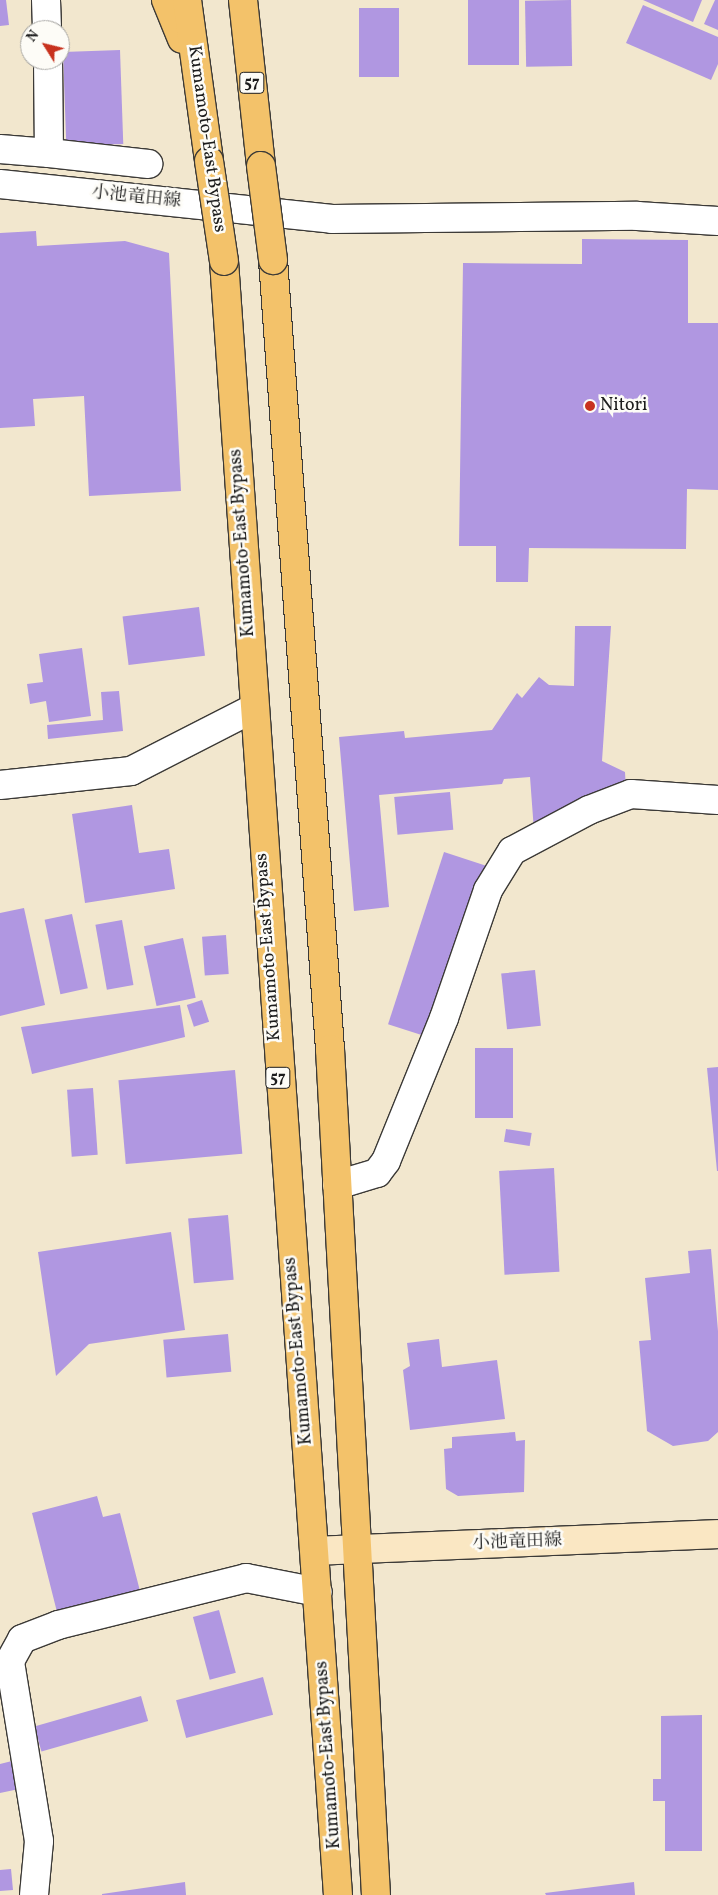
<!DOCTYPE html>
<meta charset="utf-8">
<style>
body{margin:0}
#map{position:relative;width:718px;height:1895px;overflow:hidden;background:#f2e7ce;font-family:Vollkorn,"Noto Serif JP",serif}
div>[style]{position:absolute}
.building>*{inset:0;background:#b097e1;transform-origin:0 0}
.roads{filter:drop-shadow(1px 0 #3c3a37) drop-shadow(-1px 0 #3c3a37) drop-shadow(0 1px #3c3a37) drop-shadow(0 -1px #3c3a37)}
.street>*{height:28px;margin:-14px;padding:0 14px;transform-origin:14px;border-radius:14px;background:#fff}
.secondary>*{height:28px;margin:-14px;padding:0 14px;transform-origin:14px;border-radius:14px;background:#fae7c3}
.highway>*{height:28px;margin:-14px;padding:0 14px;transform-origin:14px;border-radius:14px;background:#f3c26a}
.bridges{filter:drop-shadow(1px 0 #3c3a37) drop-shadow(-1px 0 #3c3a37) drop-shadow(0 1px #3c3a37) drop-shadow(0 -1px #3c3a37)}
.highway-bridge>*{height:28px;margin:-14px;padding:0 14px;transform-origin:14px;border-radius:14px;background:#f3c26a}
.dots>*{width:14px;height:14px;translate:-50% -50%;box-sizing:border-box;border:2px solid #fdfcf7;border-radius:50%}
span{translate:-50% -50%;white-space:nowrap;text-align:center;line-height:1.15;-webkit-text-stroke:5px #fdfcf7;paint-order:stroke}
.shield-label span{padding:1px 4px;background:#fdfcf7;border:1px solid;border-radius:4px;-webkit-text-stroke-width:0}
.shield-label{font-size:16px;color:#1c1c1c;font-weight:700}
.street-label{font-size:18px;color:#1c1c1c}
.poi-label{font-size:18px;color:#1c1c1c}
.left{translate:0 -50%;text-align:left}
.north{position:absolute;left:20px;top:20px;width:50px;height:50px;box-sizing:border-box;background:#fdfcf7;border:1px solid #a3a29f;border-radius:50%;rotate:306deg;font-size:14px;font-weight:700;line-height:20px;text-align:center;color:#1c1c1c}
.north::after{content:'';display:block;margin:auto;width:18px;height:22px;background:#c8321e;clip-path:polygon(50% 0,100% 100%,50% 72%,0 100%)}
</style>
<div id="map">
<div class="building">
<i style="clip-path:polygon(0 0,6px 0,9px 25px,0 26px)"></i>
<i style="left:468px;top:0;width:51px;height:65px"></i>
<i style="left:571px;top:0;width:66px;height:46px;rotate:89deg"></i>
<i style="clip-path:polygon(643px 0,702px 0,693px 22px)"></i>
<i style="clip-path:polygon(715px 0,718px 0,718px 30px,704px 24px)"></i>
<i style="clip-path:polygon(643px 5px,718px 37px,718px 64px,711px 80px,626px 43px)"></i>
<i style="left:359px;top:8px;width:40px;height:69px"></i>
<i style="left:120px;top:50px;width:94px;height:57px;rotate:88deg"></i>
<i style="clip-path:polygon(36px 231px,37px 246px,125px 241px,169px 253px,181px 491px,89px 496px,84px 396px,33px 399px,35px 426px,0 428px,0 233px)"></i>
<i style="clip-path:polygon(582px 239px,688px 240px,688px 323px,718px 323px,718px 490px,687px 489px,686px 549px,529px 548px,528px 582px,496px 582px,496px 546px,459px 546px,463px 263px,582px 264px)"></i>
<i style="left:199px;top:607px;width:49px;height:77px;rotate:83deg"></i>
<i style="clip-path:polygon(575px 626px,611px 626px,602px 761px,625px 772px,626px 791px,534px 831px,530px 777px,504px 779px,502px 784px,379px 795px,389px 907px,354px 911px,339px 737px,404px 731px,405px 738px,492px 730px,517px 693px,522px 698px,539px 677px,549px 685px,574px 686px)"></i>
<i style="clip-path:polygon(82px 648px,91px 716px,49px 722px,46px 701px,30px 704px,27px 684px,43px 682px,39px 654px)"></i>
<i style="clip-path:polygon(119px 691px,123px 731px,48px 739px,47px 725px,103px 720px,101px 692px)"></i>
<i style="left:450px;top:792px;width:38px;height:56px;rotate:85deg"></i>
<i style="clip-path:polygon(132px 805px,139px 853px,169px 849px,175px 889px,85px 903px,72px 814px)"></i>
<i style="left:444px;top:852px;width:45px;height:181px;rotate:18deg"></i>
<i style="clip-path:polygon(24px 908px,45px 1005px,0 1016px,0 913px)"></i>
<i style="left:72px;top:914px;width:76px;height:28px;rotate:78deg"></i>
<i style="left:122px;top:920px;width:66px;height:27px;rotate:80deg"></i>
<i style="left:226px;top:935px;width:39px;height:24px;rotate:86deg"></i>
<i style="left:183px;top:938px;width:61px;height:40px;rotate:78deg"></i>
<i style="left:535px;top:970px;width:56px;height:34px;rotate:84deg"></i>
<i style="left:202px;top:1000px;width:23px;height:16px;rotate:72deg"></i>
<i style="clip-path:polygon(180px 1005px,185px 1037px,32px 1074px,21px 1027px)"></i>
<i style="left:475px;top:1048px;width:38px;height:70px"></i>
<i style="clip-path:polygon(718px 1067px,718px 1171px,717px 1171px,707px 1068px)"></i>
<i style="left:235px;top:1070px;width:84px;height:117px;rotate:85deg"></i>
<i style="left:93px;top:1088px;width:67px;height:26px;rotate:86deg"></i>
<i style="left:506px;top:1129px;width:26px;height:13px;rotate:9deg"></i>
<i style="left:554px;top:1168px;width:104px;height:55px;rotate:87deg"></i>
<i style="left:228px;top:1215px;width:65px;height:40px;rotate:85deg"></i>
<i style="clip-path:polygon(171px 1232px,185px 1330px,89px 1344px,56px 1376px,38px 1252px)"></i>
<i style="clip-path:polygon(711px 1249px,718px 1331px,718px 1432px,708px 1441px,673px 1446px,647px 1431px,639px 1341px,651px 1340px,645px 1278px,690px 1273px,688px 1251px)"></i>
<i style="left:228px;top:1334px;width:38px;height:65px;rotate:85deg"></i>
<i style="clip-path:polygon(439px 1339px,442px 1367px,497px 1360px,505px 1419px,410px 1430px,403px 1370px,410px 1366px,407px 1343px)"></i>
<i style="clip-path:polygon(515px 1432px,516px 1441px,525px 1440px,524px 1492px,458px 1496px,446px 1489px,444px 1449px,452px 1448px,452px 1437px)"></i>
<i style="clip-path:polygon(97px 1496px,103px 1517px,120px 1513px,140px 1591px,57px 1612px,32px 1513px)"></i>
<i style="left:219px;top:1610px;width:65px;height:27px;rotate:75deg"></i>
<i style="left:263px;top:1677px;width:39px;height:90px;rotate:75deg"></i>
<i style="left:141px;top:1696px;width:26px;height:111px;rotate:74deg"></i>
<i style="clip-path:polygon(702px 1715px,702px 1851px,665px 1851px,665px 1801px,653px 1801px,653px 1779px,661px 1779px,661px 1716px)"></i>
<i style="clip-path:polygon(12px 1761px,19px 1789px,0 1793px,0 1764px)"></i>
<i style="clip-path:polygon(11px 1869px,13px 1890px,0 1891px,0 1870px)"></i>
<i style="clip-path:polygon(185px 1882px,186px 1895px,102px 1895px,102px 1894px)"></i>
<i style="clip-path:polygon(634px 1882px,635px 1895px,546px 1895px,545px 1893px)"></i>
</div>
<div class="roads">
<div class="street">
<i style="left:46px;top:0;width:30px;rotate:88deg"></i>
<i style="left:48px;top:60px;width:93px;rotate:89.4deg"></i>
<i style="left:49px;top:153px;width:100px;rotate:6.3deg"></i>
<i style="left:0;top:149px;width:49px;rotate:4.7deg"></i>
<i style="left:0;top:184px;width:334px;rotate:6deg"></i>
<i style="left:332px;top:219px;width:305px;rotate:-0.6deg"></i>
<i style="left:637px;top:216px;width:81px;rotate:3.5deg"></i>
<i style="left:0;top:785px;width:132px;rotate:-6.1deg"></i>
<i style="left:131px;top:771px;width:138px;rotate:-27.1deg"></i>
<i style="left:337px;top:1185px;width:42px;rotate:-16.7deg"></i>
<i style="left:377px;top:1173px;width:15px;rotate:-53deg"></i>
<i style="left:386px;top:1161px;width:154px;rotate:-67.9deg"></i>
<i style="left:444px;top:1018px;width:135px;rotate:-71deg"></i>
<i style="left:488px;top:890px;width:46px;rotate:-58.4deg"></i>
<i style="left:512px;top:851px;width:87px;rotate:-28deg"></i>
<i style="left:589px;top:810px;width:45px;rotate:-20.9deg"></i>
<i style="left:631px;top:794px;width:87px;rotate:3.9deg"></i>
<i style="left:34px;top:1895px;width:54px;rotate:-84.7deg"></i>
<i style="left:39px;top:1841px;width:182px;rotate:-99.2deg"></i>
<i style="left:10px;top:1661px;width:25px;rotate:-61deg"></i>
<i style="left:22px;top:1639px;width:39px;rotate:-21deg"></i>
<i style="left:58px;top:1625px;width:194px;rotate:-14deg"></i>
<i style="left:246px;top:1578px;width:73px;rotate:11deg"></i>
</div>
<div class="secondary">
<i style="left:315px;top:1551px;width:403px;rotate:-2.4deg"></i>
</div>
<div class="highway">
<i style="left:166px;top:0;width:42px;rotate:67.7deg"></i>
<i style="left:187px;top:0;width:162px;rotate:82.2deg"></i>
<i style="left:243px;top:0;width:167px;rotate:83.8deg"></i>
<i style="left:273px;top:260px;width:791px;rotate:85.87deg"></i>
<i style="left:330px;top:1049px;width:847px;rotate:86.89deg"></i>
<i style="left:224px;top:261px;width:1638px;rotate:86.01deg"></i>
</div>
</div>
<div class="bridges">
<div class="highway-bridge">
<i style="left:209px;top:161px;width:101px;rotate:81.5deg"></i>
<i style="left:261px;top:166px;width:95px;rotate:82.7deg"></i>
</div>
</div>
<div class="dots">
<i style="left:590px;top:406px;background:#c8321e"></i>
</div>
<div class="shield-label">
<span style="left:252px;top:83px">57</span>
<span style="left:278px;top:1078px">57</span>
</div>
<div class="street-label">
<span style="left:206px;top:139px;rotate:82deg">Kumamoto-East Bypass</span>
<span style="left:136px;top:198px;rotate:6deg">小池竜田線</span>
<span style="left:243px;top:543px;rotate:-94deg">Kumamoto-East Bypass</span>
<span style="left:269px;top:947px;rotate:-94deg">Kumamoto-East Bypass</span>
<span style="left:299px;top:1351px;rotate:-95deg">Kumamoto-East Bypass</span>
<span style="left:517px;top:1543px;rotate:-2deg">小池竜田線</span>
<span style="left:329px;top:1755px;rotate:-94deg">Kumamoto-East Bypass</span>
</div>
<div class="poi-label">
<span class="left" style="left:600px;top:406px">Nitori</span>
</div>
<div class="north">N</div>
</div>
